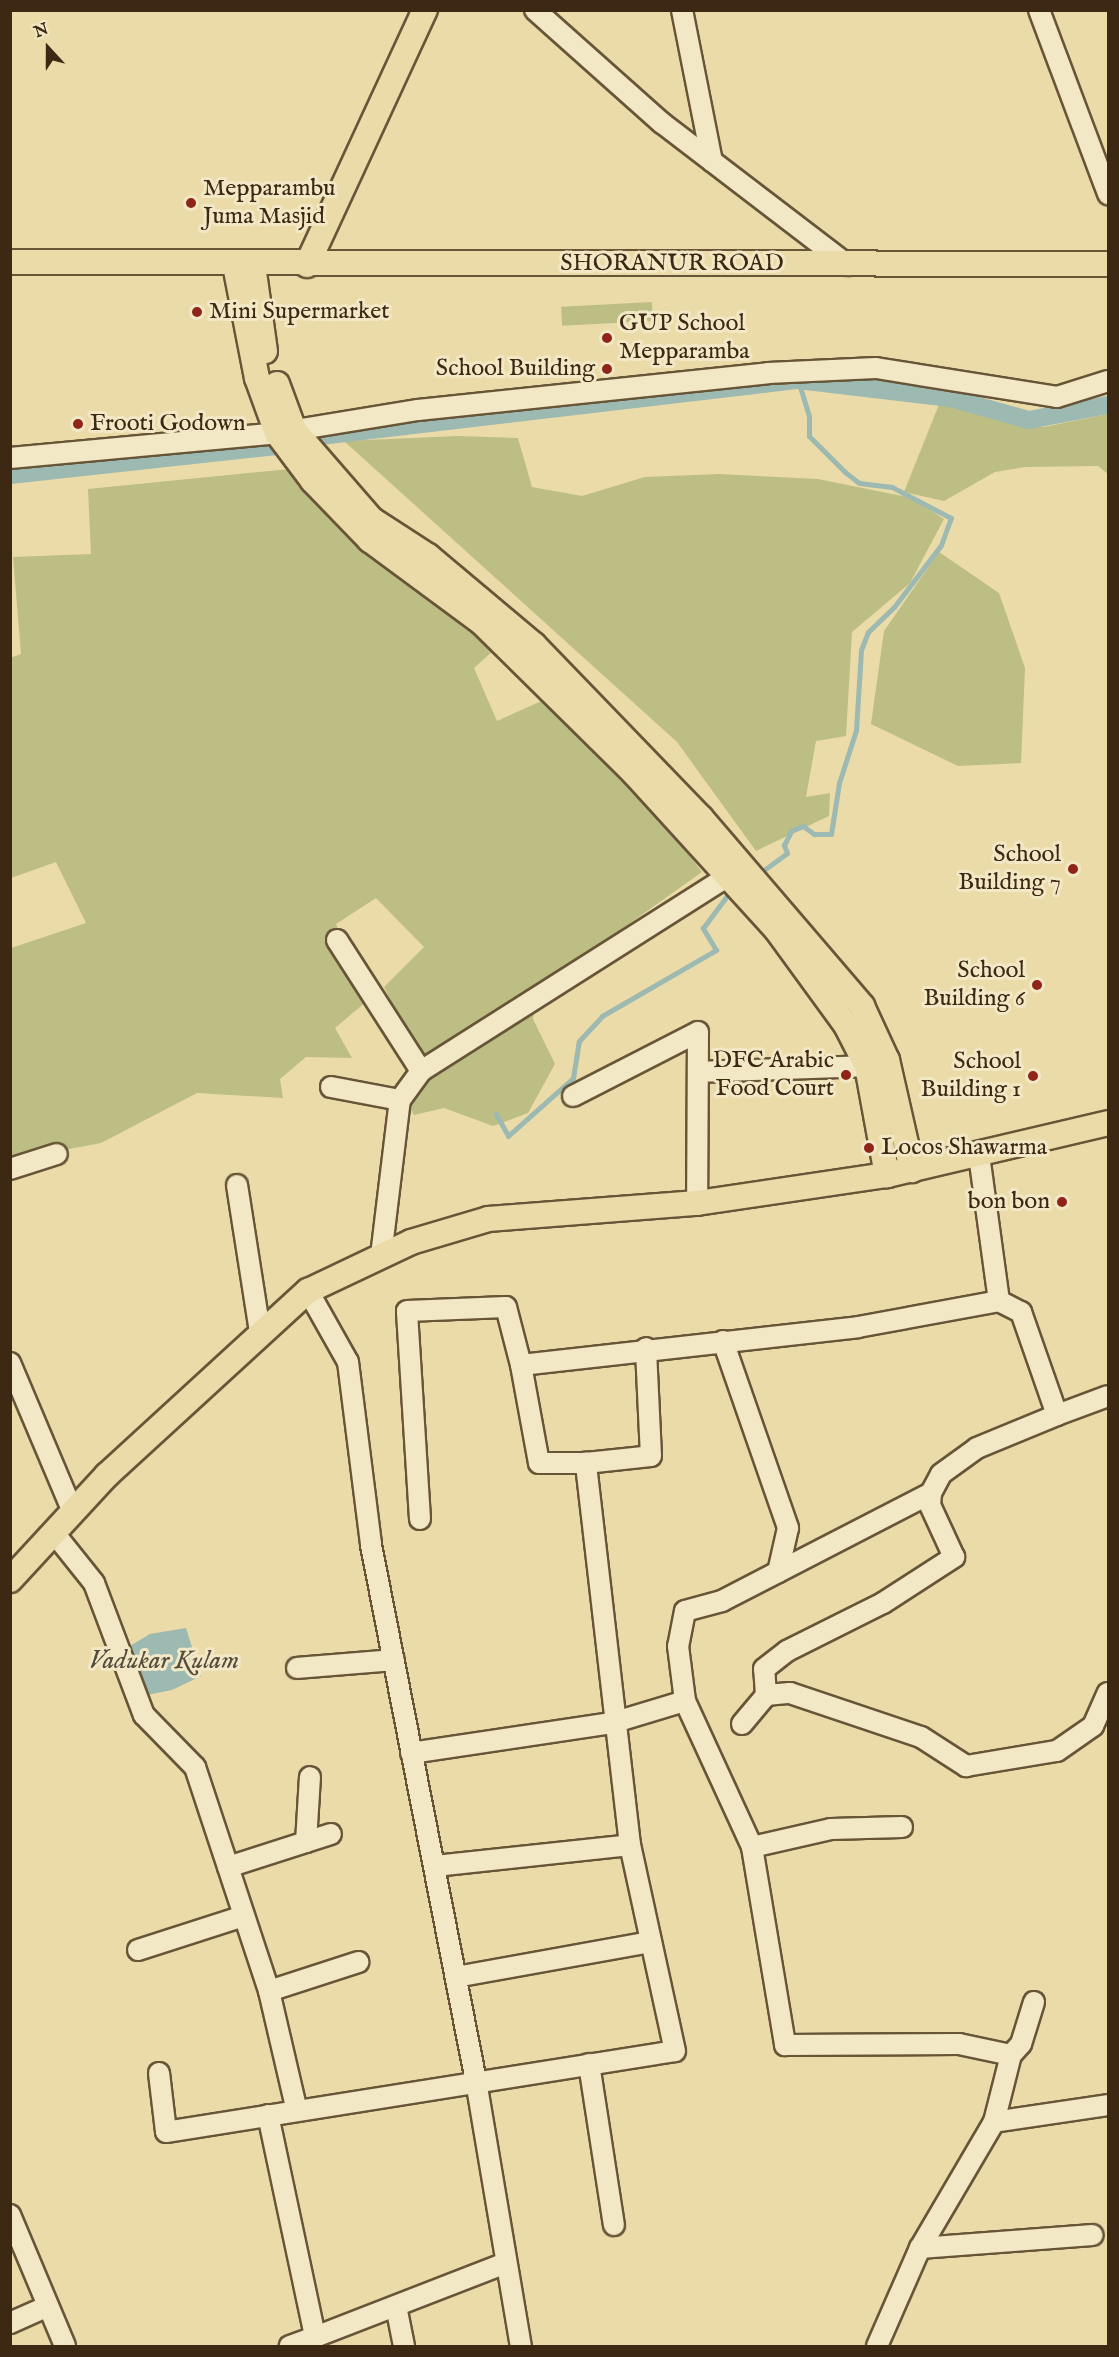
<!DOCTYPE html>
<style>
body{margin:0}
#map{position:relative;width:1119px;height:2357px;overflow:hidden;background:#ebdba8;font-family:"IM FELL English",serif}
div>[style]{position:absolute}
.green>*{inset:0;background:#bcbe84;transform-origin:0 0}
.water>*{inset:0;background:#9cb9b2}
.stream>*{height:5px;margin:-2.5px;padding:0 2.5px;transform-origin:2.5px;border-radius:2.5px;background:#9cb9b2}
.canal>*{height:18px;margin:-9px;padding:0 9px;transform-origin:9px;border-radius:9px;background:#9cb9b2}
.roads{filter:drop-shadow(2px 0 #685538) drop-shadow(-2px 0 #685538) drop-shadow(0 2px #685538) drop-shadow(0 -2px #685538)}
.minor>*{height:20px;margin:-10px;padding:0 10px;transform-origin:10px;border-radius:10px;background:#f2e8c6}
.major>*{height:24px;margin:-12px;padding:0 12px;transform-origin:12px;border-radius:12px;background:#ebdba8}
.dots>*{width:16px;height:16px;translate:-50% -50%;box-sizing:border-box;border:3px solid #f2e8c6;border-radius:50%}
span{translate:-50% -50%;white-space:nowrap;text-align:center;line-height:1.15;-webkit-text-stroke:6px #f2e8c6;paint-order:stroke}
.poi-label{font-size:24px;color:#3d2813}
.left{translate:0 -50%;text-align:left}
.right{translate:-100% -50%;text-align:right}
.street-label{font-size:24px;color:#3d2813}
.water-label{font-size:26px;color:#554c3b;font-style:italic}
.frame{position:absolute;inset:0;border:12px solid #3d2813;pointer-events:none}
.north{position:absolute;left:18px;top:18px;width:60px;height:60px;-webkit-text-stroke:4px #f2e8c6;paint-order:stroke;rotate:339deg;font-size:16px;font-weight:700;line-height:24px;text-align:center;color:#3d2813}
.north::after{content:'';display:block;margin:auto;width:21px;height:27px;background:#3d2813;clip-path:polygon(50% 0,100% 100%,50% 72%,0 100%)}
</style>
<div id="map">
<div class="green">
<i style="left:652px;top:302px;width:19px;height:91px;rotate:87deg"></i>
<i style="clip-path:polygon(940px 402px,1044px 427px,1108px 414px,1108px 474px,1098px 466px,1025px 467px,995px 472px,944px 501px,904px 492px)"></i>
<i style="clip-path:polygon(458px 436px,518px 438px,532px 487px,582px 496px,645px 477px,719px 474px,818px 479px,912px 498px,944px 519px,910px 583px,852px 632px,846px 736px,816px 741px,806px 797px,830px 793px,829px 816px,756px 851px,677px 742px,344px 441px)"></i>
<i style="clip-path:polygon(290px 469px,353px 543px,428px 590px,495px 649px,474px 668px,497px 721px,548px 698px,637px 786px,702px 872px,536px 990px,533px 1019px,555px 1064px,528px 1113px,493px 1126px,444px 1108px,414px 1115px,401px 1094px,425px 1068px,384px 987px,424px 947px,376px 898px,336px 924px,367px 1001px,335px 1028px,352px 1058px,306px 1057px,280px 1079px,283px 1098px,197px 1093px,101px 1143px,11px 1160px,11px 948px,86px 923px,56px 862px,11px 878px,10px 658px,21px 654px,13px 557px,91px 554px,88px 489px)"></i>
<i style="clip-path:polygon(939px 552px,999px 593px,1025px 668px,1021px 763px,958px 766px,871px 724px,884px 631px)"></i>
</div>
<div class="water">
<i style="clip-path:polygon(186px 1628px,201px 1676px,172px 1690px,137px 1697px,125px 1649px,150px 1634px)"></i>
</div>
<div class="stream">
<i style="left:757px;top:875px;width:37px;rotate:-36deg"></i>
<i style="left:787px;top:853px;width:9px;rotate:-111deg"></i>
<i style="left:784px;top:845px;width:16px;rotate:-63deg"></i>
<i style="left:791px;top:831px;width:13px;rotate:-23deg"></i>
<i style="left:803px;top:826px;width:14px;rotate:36deg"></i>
<i style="left:814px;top:834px;width:17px"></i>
<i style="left:831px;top:834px;width:52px;rotate:-81.1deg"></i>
<i style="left:839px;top:783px;width:56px;rotate:-72.2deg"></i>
<i style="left:856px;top:730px;width:80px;rotate:-86.4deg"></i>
<i style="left:861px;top:650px;width:19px;rotate:-69deg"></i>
<i style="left:868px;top:632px;width:36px;rotate:-44deg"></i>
<i style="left:894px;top:607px;width:78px;rotate:-52.8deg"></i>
<i style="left:941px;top:545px;width:29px;rotate:-70deg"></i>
<i style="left:951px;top:518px;width:67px;rotate:-152.3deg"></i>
<i style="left:892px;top:487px;width:33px;rotate:-173deg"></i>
<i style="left:859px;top:483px;width:16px;rotate:-142deg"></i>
<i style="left:846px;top:473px;width:52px;rotate:-135deg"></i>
<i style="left:809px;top:436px;width:20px;rotate:-90deg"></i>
<i style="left:809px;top:416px;width:38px;rotate:-107deg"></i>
<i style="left:496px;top:1114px;width:25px;rotate:61deg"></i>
<i style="left:508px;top:1136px;width:87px;rotate:-41.7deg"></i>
<i style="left:573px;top:1078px;width:37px;rotate:-81deg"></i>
<i style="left:579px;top:1041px;width:34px;rotate:-47deg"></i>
<i style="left:602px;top:1016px;width:132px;rotate:-30.1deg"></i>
<i style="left:716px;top:950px;width:26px;rotate:-121deg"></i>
<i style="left:703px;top:928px;width:49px;rotate:-53.4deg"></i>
</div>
<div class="canal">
<i style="left:320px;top:436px;width:481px;rotate:-6.7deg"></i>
<i style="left:798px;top:380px;width:153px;rotate:6.8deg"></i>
<i style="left:950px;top:398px;width:82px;rotate:15.6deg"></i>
<i style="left:1029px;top:420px;width:80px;rotate:-10.8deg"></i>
<i style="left:10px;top:475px;width:271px;rotate:-6.2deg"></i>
</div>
<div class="roads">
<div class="minor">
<i style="left:535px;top:10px;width:170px;rotate:41.7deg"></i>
<i style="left:662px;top:123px;width:234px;rotate:37.4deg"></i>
<i style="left:682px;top:10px;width:154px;rotate:78.8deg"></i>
<i style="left:1039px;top:10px;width:197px;rotate:69.4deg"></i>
<i style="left:10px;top:458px;width:268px;rotate:-5.3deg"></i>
<i style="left:277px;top:433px;width:143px;rotate:-9.3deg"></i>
<i style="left:418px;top:410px;width:352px;rotate:-6deg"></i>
<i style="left:768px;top:373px;width:108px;rotate:-2.7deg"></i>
<i style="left:876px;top:368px;width:183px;rotate:9.1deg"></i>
<i style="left:1057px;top:397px;width:53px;rotate:-17.4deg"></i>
<i style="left:337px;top:940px;width:156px;rotate:57.3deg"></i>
<i style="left:698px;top:1072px;width:169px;rotate:-2deg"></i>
<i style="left:331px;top:1087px;width:70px;rotate:10.7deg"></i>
<i style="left:573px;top:1096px;width:140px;rotate:-27.1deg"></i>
<i style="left:698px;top:1032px;width:171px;rotate:90.3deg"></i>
<i style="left:979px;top:1155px;width:147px;rotate:82.2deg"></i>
<i style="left:10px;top:1169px;width:49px;rotate:-17.7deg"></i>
<i style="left:237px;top:1185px;width:149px;rotate:81.1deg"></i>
<i style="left:381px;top:1256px;width:157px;rotate:-83.1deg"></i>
<i style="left:400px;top:1100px;width:36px;rotate:-54deg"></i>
<i style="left:421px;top:1071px;width:364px;rotate:-32.4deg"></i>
<i style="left:308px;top:1291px;width:81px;rotate:60.6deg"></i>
<i style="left:348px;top:1362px;width:184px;rotate:82.8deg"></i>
<i style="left:371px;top:1545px;width:546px;rotate:78.92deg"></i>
<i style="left:476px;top:2081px;width:269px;rotate:80.4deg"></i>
<i style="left:723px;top:1341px;width:198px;rotate:70.8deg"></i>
<i style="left:788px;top:1528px;width:45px;rotate:102.8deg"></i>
<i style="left:778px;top:1572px;width:63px;rotate:152.6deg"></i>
<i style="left:722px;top:1601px;width:38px;rotate:165deg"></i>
<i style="left:685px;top:1611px;width:36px;rotate:101deg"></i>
<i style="left:678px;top:1646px;width:55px;rotate:82.7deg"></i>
<i style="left:685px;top:1701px;width:161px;rotate:65.3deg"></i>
<i style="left:752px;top:1847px;width:201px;rotate:80.5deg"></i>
<i style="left:785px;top:2045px;width:174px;rotate:-0.3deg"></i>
<i style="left:959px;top:2044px;width:53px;rotate:11.9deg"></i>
<i style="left:10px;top:1363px;width:162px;rotate:67.1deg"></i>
<i style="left:586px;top:1463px;width:65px;rotate:-6.1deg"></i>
<i style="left:651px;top:1456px;width:108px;rotate:-92.7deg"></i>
<i style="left:420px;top:1519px;width:208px;rotate:-93.6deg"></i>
<i style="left:407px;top:1311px;width:99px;rotate:-2.3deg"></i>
<i style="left:506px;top:1307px;width:60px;rotate:75.5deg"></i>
<i style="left:521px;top:1365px;width:339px;rotate:-6.4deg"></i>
<i style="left:858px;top:1327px;width:143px;rotate:-10.4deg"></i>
<i style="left:999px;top:1301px;width:25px;rotate:27deg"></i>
<i style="left:1021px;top:1312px;width:109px;rotate:70.7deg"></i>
<i style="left:1057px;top:1415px;width:54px;rotate:-20.4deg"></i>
<i style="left:54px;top:1533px;width:64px;rotate:51.3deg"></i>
<i style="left:94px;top:1583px;width:141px;rotate:69.3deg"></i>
<i style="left:144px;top:1715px;width:73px;rotate:45.6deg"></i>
<i style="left:195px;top:1767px;width:236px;rotate:71.7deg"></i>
<i style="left:269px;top:1991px;width:123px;rotate:76.9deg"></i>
<i style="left:778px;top:1572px;width:172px;rotate:-27.3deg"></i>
<i style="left:931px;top:1493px;width:21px;rotate:-62deg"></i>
<i style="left:941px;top:1474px;width:44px;rotate:-35.8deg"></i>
<i style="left:977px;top:1448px;width:87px;rotate:-22.4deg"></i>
<i style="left:297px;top:1668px;width:97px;rotate:-4.7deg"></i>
<i style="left:766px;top:1695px;width:26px;rotate:-94deg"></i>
<i style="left:764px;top:1669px;width:29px;rotate:-38deg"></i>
<i style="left:787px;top:1651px;width:107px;rotate:-26.6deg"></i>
<i style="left:883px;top:1603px;width:85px;rotate:-32.9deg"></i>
<i style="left:954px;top:1557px;width:57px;rotate:-114.8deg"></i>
<i style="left:930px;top:1505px;width:12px;rotate:-85deg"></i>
<i style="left:742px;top:1724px;width:38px;rotate:-50deg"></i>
<i style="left:766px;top:1695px;width:24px;rotate:-5deg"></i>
<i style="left:790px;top:1693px;width:138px;rotate:18.6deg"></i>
<i style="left:921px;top:1737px;width:54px;rotate:32.8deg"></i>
<i style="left:966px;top:1766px;width:92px;rotate:-9.4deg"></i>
<i style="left:1057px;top:1751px;width:44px;rotate:-34.8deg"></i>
<i style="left:1093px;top:1726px;width:36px;rotate:-66deg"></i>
<i style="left:411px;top:1753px;width:203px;rotate:-8.5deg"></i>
<i style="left:612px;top:1723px;width:76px;rotate:-16.8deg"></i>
<i style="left:306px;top:1842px;width:65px;rotate:-86.5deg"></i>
<i style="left:752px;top:1847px;width:81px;rotate:-12.8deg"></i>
<i style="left:831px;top:1829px;width:71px;rotate:-1.6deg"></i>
<i style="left:435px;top:1866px;width:196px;rotate:-6.1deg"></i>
<i style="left:228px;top:1867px;width:108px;rotate:-17.8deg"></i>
<i style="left:138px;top:1950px;width:111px;rotate:-17.8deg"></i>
<i style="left:456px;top:1977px;width:198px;rotate:-10.2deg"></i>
<i style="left:269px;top:1991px;width:94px;rotate:-18deg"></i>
<i style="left:589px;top:2064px;width:163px;rotate:81.2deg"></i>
<i style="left:159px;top:2073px;width:59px;rotate:83.2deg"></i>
<i style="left:166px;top:2132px;width:515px;rotate:-9.04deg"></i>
<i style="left:675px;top:2051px;width:211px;rotate:-102.3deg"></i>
<i style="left:630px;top:1845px;width:385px;rotate:-96.6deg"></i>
<i style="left:586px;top:1463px;width:47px;rotate:180deg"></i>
<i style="left:539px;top:1463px;width:100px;rotate:-100.4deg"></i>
<i style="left:268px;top:2115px;width:227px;rotate:78deg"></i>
<i style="left:315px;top:2337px;width:27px;rotate:160deg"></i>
<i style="left:994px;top:2122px;width:115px;rotate:-8.5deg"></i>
<i style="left:10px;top:2215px;width:142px;rotate:67.2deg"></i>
<i style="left:920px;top:2248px;width:173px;rotate:-4.3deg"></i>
<i style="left:396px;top:2306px;width:41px;rotate:78.7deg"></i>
<i style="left:10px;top:2323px;width:39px;rotate:-24deg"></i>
<i style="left:315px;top:2337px;width:205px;rotate:-21.2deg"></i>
<i style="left:877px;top:2346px;width:107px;rotate:-66.3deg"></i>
<i style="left:920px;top:2248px;width:146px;rotate:-59.6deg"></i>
<i style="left:994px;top:2122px;width:69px;rotate:-75.8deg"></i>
<i style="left:1011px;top:2055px;width:15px;rotate:-48deg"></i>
<i style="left:1021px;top:2044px;width:44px;rotate:-72.8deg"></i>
</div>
<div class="major">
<i style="left:10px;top:262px;width:1098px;rotate:0.1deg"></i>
<i style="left:235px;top:265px;width:115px;rotate:79deg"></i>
<i style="left:257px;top:378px;width:59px;rotate:70deg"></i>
<i style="left:277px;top:433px;width:60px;rotate:53.1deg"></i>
<i style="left:313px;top:481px;width:82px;rotate:46deg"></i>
<i style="left:370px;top:540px;width:138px;rotate:36.5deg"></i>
<i style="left:481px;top:622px;width:215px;rotate:44.6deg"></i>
<i style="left:634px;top:773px;width:211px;rotate:47.7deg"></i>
<i style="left:776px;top:929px;width:119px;rotate:53.9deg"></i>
<i style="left:846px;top:1025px;width:46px;rotate:62.9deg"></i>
<i style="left:867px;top:1066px;width:111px;rotate:79.6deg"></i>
<i style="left:253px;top:265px;width:87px;rotate:82.1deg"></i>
<i style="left:307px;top:265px;width:281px;rotate:-65.2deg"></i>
<i style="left:277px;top:384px;width:49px;rotate:69.7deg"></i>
<i style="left:294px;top:430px;width:118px;rotate:49.1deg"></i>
<i style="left:371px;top:519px;width:68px;rotate:33deg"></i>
<i style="left:428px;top:556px;width:138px;rotate:40deg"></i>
<i style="left:534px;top:645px;width:240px;rotate:46deg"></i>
<i style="left:701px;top:818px;width:248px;rotate:49.4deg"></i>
<i style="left:862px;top:1006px;width:60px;rotate:65.2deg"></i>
<i style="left:887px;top:1060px;width:113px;rotate:77.2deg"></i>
<i style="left:10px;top:1580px;width:143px;rotate:-47.3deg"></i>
<i style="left:107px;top:1475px;width:273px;rotate:-42.5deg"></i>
<i style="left:308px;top:1291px;width:114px;rotate:-25.4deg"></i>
<i style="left:411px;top:1242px;width:80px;rotate:-16.6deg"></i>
<i style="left:488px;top:1219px;width:210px;rotate:-4.4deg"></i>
<i style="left:697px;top:1203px;width:192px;rotate:-8.4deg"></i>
<i style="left:887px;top:1175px;width:227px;rotate:-13.2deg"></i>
</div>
</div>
<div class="dots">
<i style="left:191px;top:203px;background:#8f2418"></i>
<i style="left:197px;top:312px;background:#8f2418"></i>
<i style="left:607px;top:338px;background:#8f2418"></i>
<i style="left:607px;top:369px;background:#8f2418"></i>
<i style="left:78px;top:424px;background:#8f2418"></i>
<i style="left:1073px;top:869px;background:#8f2418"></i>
<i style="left:1037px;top:985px;background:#8f2418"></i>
<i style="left:846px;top:1075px;background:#8f2418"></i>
<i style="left:1033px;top:1076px;background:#8f2418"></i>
<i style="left:869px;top:1148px;background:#8f2418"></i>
<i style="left:1062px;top:1202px;background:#8f2418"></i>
</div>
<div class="poi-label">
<span class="left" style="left:203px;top:203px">Mepparambu<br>Juma Masjid</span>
<span class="left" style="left:209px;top:312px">Mini Supermarket</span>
<span class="left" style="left:619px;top:338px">GUP School<br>Mepparamba</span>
<span class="right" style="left:595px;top:369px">School Building</span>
<span class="left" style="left:90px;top:424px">Frooti Godown</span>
<span class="right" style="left:1061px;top:869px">School<br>Building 7</span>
<span class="right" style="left:1025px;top:985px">School<br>Building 6</span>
<span class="right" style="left:834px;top:1075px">DFC Arabic<br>Food Court</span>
<span class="right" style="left:1021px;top:1076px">School<br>Building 1</span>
<span class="left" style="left:881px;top:1148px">Locos Shawarma</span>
<span class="right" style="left:1050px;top:1202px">bon bon</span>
</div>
<div class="street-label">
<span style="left:672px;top:264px">SHORANUR ROAD</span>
</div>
<div class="water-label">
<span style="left:164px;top:1661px">Vadukar Kulam</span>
</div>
<div class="frame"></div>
<div class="north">N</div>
</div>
